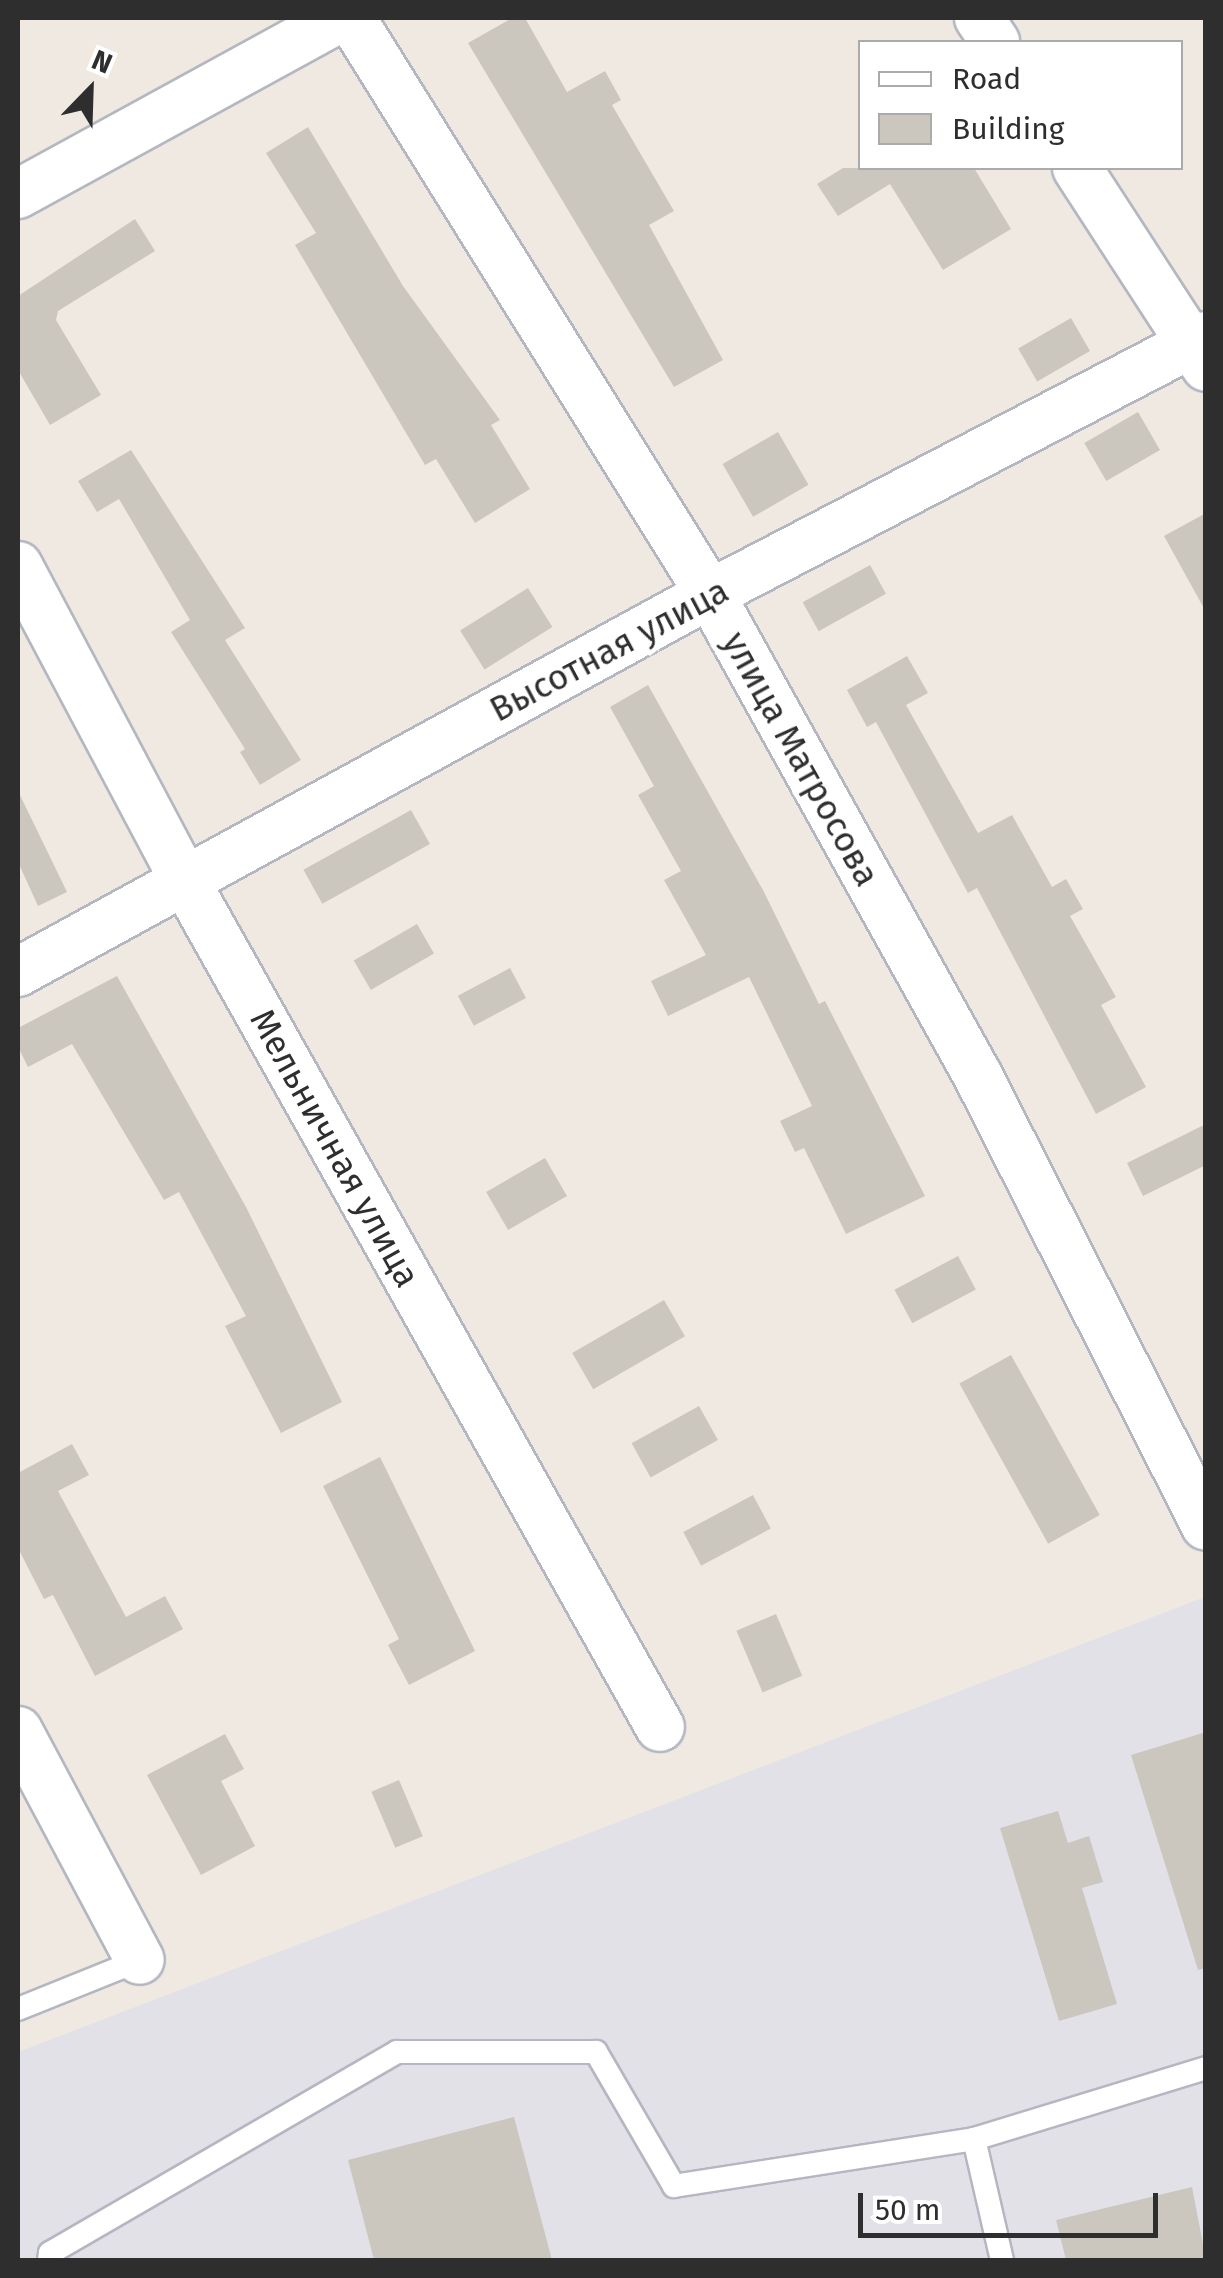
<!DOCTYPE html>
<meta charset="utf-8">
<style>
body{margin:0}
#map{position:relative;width:1223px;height:2278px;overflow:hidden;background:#efe9e1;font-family:"Fira Sans",sans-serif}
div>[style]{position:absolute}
.industrial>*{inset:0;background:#e3e1e8}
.building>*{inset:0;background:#cbc7bf;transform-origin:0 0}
.roads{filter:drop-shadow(2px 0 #b4b7c1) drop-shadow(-2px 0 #b4b7c1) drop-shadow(0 2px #b4b7c1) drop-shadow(0 -2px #b4b7c1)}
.lane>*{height:22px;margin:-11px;padding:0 11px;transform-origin:11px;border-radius:11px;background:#fff}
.street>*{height:48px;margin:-24px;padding:0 24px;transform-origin:24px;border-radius:24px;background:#fff}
span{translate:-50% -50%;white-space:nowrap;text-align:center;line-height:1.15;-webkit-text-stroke:9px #fff;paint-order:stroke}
.street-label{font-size:35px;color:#2e2e2e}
.frame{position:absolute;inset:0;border:20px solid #2e2e2e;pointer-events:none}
.legend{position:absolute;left:858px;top:40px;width:325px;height:130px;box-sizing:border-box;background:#fff;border:2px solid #ababab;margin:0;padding:12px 18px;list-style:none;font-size:30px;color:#2e2e2e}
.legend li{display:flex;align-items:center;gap:20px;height:50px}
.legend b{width:50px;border:2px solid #ababab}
.north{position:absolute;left:40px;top:40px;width:100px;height:100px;-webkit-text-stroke:8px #fff;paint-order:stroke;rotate:23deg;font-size:28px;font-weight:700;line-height:40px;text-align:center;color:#2e2e2e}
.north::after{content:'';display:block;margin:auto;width:35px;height:45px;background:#2e2e2e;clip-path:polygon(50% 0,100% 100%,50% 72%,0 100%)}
.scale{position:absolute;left:858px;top:2193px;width:300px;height:45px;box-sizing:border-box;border:5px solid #2e2e2e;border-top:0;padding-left:12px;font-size:30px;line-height:35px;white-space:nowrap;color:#2e2e2e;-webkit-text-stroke:8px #fff;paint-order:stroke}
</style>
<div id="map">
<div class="industrial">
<i style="clip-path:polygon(1205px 1597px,1205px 2260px,18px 2260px,18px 2052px)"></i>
</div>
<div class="building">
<i style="clip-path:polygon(512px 18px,525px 18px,567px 92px,605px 71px,621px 100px,612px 105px,674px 211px,649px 225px,723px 360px,674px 387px,468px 43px)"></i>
<i style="clip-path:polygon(308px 127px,403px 286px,500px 420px,491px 425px,530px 489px,475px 523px,436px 459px,425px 465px,295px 245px,316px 233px,266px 153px)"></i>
<i style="clip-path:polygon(843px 168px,974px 168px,1011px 229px,943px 270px,890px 184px,838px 216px,817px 184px)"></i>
<i style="clip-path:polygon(135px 219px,155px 251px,58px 311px,56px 320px,101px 395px,50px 425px,18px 370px,18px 296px)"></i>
<i style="left:1071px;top:318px;width:38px;height:61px;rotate:60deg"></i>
<i style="left:1138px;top:412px;width:44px;height:62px;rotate:60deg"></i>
<i style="left:778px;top:432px;width:61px;height:64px;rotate:60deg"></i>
<i style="clip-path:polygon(131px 450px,245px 628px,225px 640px,301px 760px,260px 785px,240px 752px,245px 749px,171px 632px,190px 620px,119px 499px,97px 512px,78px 481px)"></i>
<i style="clip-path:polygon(1206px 513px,1206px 612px,1164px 536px)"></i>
<i style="left:870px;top:565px;width:33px;height:77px;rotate:61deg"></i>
<i style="left:528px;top:588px;width:46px;height:80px;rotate:58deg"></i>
<i style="clip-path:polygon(907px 656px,928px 693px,906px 705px,978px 833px,1012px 815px,1052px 887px,1066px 879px,1083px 909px,1070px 916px,1116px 997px,1101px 1005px,1146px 1087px,1096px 1114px,977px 888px,968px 893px,876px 722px,867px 727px,847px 690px)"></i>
<i style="clip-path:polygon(648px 685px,764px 892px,819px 1004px,825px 1001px,925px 1196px,846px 1234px,804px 1148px,795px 1152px,780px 1121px,812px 1106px,749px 977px,668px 1016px,651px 981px,706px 955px,664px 880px,681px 871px,638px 795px,654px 786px,610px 707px)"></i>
<i style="clip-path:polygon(18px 791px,67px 892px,38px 906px,18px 862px)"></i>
<i style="left:411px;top:810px;width:39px;height:123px;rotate:61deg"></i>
<i style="left:417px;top:924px;width:34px;height:73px;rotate:60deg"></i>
<i style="left:510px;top:968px;width:34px;height:59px;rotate:62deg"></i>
<i style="clip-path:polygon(117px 976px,246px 1207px,342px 1402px,281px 1433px,225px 1326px,246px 1316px,179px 1192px,164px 1200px,72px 1044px,28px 1067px,18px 1047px,18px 1028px)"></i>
<i style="clip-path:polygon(1206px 1124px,1206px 1165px,1143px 1196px,1127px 1163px)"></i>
<i style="left:545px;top:1158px;width:44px;height:68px;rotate:60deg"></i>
<i style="left:958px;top:1256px;width:38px;height:72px;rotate:62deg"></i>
<i style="left:664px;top:1300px;width:42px;height:106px;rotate:60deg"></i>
<i style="left:1011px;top:1355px;width:183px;height:59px;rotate:61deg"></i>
<i style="left:699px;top:1406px;width:39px;height:77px;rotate:61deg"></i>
<i style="clip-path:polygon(72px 1444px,89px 1475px,58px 1491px,126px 1617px,165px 1596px,183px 1629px,95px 1676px,53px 1595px,44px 1599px,18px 1548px,18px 1473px)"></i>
<i style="clip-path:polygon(380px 1457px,475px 1651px,409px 1685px,388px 1645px,399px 1639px,323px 1486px)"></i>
<i style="left:753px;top:1495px;width:38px;height:79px;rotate:62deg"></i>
<i style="left:776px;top:1614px;width:67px;height:43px;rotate:67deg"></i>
<i style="clip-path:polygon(1206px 1732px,1206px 1968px,1198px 1970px,1131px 1755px)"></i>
<i style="clip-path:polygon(225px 1734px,244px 1769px,221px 1781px,255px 1846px,201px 1875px,147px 1775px)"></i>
<i style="left:399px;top:1780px;width:61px;height:30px;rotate:67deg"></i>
<i style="clip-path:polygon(1058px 1811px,1068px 1843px,1089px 1836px,1103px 1882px,1082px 1888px,1117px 2004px,1059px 2021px,1000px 1828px)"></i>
<i style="clip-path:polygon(514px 2117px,552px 2260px,374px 2260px,348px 2160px)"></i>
<i style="clip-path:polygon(1192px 2187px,1206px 2260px,1066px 2260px,1056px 2220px)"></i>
</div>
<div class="roads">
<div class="lane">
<i style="left:18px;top:2009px;width:131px;rotate:-21.9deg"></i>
<i style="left:974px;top:2139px;width:124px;rotate:77deg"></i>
<i style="left:49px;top:2260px;width:7px;rotate:-82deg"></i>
<i style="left:50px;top:2253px;width:401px;rotate:-30.1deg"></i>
<i style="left:397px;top:2052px;width:199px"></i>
<i style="left:596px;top:2052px;width:155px;rotate:59.8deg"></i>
<i style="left:674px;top:2186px;width:304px;rotate:-8.9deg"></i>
<i style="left:974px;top:2139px;width:243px;rotate:-17deg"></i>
</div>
<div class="street">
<i style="left:351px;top:18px;width:679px;rotate:58.07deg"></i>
<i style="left:710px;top:594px;width:551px;rotate:60.93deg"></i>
<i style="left:978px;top:1076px;width:504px;rotate:63.13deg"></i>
<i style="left:979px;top:18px;width:29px;rotate:56deg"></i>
<i style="left:1077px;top:168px;width:237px;rotate:57deg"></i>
<i style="left:18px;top:194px;width:367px;rotate:-28.7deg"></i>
<i style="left:18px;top:566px;width:357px;rotate:62.1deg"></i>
<i style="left:185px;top:881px;width:970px;rotate:60.69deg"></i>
<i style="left:18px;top:972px;width:789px;rotate:-28.65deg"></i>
<i style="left:710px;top:594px;width:559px;rotate:-27.48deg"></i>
<i style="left:18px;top:1731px;width:259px;rotate:62deg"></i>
</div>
</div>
<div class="street-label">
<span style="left:609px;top:650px;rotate:-28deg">Высотная улица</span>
<span style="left:801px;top:759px;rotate:61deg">улица Матросова</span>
<span style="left:335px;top:1148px;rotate:61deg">Мельничная улица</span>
</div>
<div class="frame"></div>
<ul class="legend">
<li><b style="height:12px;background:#fff"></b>Road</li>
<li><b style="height:28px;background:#cbc7bf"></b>Building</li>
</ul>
<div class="north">N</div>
<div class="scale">50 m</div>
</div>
